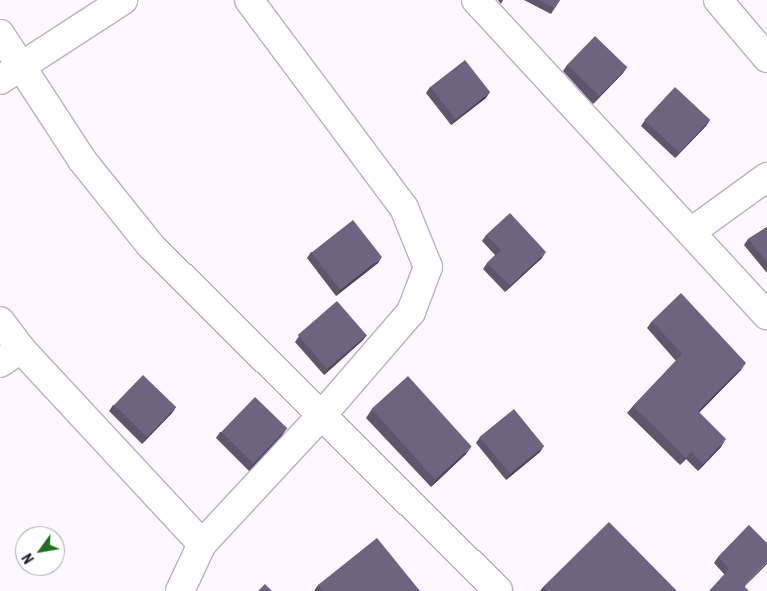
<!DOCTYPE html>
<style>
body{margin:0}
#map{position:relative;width:767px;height:591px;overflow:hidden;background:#fbf9ff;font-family:"Roboto Condensed",sans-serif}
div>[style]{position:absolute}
.roads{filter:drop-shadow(1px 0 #baafcd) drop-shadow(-1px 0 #baafcd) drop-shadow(0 1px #baafcd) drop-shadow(0 -1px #baafcd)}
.minor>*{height:28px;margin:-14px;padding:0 14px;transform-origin:14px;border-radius:14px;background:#fff}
.wall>*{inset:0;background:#5f566d}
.shaded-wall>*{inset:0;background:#4d4659}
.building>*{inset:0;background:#6e647f;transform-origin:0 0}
span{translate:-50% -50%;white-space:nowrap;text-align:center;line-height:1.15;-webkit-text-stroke:4.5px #fff;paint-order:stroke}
.north{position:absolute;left:15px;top:526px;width:50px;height:50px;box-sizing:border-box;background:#fff;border:1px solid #a6a4a9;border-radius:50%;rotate:238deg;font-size:14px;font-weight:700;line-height:20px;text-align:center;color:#201b27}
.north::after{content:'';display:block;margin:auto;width:18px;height:22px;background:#1d721d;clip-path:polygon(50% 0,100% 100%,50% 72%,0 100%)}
</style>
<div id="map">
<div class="roads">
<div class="minor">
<i style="left:476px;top:0;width:429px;rotate:47.3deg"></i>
<i style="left:718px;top:0;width:76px;rotate:49.8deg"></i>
<i style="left:0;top:34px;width:150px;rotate:56.9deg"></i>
<i style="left:82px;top:160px;width:110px;rotate:51.3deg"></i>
<i style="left:151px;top:246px;width:489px;rotate:44.8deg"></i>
<i style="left:0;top:80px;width:147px;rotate:-33deg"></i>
<i style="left:691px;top:232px;width:94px;rotate:-35.9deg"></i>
<i style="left:0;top:321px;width:35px;rotate:53deg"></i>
<i style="left:21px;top:349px;width:266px;rotate:47.1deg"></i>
<i style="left:0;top:363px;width:25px;rotate:-34deg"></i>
<i style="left:180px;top:591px;width:52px;rotate:-64.9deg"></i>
<i style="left:202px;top:544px;width:176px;rotate:-47.1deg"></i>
<i style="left:322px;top:415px;width:136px;rotate:-49.2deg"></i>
<i style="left:411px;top:312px;width:48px;rotate:-69.3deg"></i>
<i style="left:428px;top:267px;width:64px;rotate:-112.1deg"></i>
<i style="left:404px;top:208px;width:259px;rotate:-126.7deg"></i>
</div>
</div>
<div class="wall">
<i style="clip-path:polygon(498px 0,503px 0,501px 4px)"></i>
<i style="clip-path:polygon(524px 0,560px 0,551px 14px)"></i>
<i style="clip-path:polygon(567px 65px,627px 67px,623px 73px,593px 104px,563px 71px)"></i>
<i style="clip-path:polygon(430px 87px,486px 98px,451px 125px,426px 93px)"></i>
<i style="clip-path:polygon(645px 120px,710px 120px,706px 126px,675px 158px,641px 126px)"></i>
<i style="clip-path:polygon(767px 227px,767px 273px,744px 245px,748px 239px)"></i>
<i style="clip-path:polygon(486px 235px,542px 258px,505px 292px,483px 269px,487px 263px,495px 255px,482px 241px)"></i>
<i style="clip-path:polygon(311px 252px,378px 263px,336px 296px,307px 258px)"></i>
<i style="clip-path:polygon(652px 321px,741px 370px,699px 412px,721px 447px,698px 471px,686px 459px,680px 465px,627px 413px,633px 406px,676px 361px,647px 328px)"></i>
<i style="clip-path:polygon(367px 335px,362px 341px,324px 375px,295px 342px,299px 336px)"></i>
<i style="clip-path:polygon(113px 405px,176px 407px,172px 413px,142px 444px,109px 411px)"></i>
<i style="clip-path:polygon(372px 409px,466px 454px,431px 487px,366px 418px)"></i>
<i style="clip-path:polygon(220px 432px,283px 434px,249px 471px,216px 438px)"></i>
<i style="clip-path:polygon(480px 437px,540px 452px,506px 480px,476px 443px)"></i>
<i style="clip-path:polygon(749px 525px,745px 587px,724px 574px,714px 563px,718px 557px)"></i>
<i style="clip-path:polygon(318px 585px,420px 591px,314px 591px)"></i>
<i style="clip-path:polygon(543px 587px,677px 591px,540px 591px)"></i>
</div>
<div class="shaded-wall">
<i style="clip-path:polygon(627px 67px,623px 73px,593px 104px,597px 98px)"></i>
<i style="clip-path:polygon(490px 92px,486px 98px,451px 125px,455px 119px)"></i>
<i style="clip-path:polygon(710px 120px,706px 126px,675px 158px,679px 152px)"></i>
<i style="clip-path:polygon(546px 252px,542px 258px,505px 292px,510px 286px)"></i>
<i style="clip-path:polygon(382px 257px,378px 263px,336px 296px,340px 290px)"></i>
<i style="clip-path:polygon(367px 335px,362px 341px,324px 375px,328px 369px)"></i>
<i style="clip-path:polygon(746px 363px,741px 370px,693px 419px,698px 411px)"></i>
<i style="clip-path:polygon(176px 407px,172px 413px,142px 444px,146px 438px)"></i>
<i style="clip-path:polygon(287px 428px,283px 434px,249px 471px,253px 465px)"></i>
<i style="clip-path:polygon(726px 439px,721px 447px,698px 471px,703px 464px)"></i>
<i style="clip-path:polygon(472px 446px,466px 454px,431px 487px,437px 479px)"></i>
<i style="clip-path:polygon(544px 446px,540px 452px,506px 480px,510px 474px)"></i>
<i style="clip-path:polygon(691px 452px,686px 459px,680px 465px,686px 458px)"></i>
<i style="clip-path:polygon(767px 562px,767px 564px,740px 591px,744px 586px)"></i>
</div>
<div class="building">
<i style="clip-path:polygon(539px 0,560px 0,555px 8px)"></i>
<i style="left:595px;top:36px;width:45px;height:40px;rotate:44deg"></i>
<i style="left:465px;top:60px;width:41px;height:44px;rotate:52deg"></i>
<i style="left:675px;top:87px;width:48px;height:45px;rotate:43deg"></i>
<i style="clip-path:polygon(510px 213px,546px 252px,510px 286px,487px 263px,501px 250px,486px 235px)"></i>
<i style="left:353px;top:220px;width:47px;height:53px;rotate:52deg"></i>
<i style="clip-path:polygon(767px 227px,767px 262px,748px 239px)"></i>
<i style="clip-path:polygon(681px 293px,746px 363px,698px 411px,726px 439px,703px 464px,691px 452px,686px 458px,633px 406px,682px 354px,652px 321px)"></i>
<i style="left:337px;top:301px;width:45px;height:52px;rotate:49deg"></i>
<i style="left:143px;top:375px;width:46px;height:42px;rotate:44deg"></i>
<i style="left:408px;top:376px;width:95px;height:49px;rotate:48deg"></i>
<i style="left:255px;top:397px;width:45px;height:49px;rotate:44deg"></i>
<i style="left:514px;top:409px;width:48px;height:44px;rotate:51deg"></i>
<i style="clip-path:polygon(609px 522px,677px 591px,548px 591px,543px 587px)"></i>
<i style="clip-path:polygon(749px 525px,767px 543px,767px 562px,744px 586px,749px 591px,709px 591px,729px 569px,718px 557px)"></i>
<i style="clip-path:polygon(377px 538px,420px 591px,323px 591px,318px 585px)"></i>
<i style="clip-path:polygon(265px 584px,272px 591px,258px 591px)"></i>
</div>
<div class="north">N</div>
</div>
